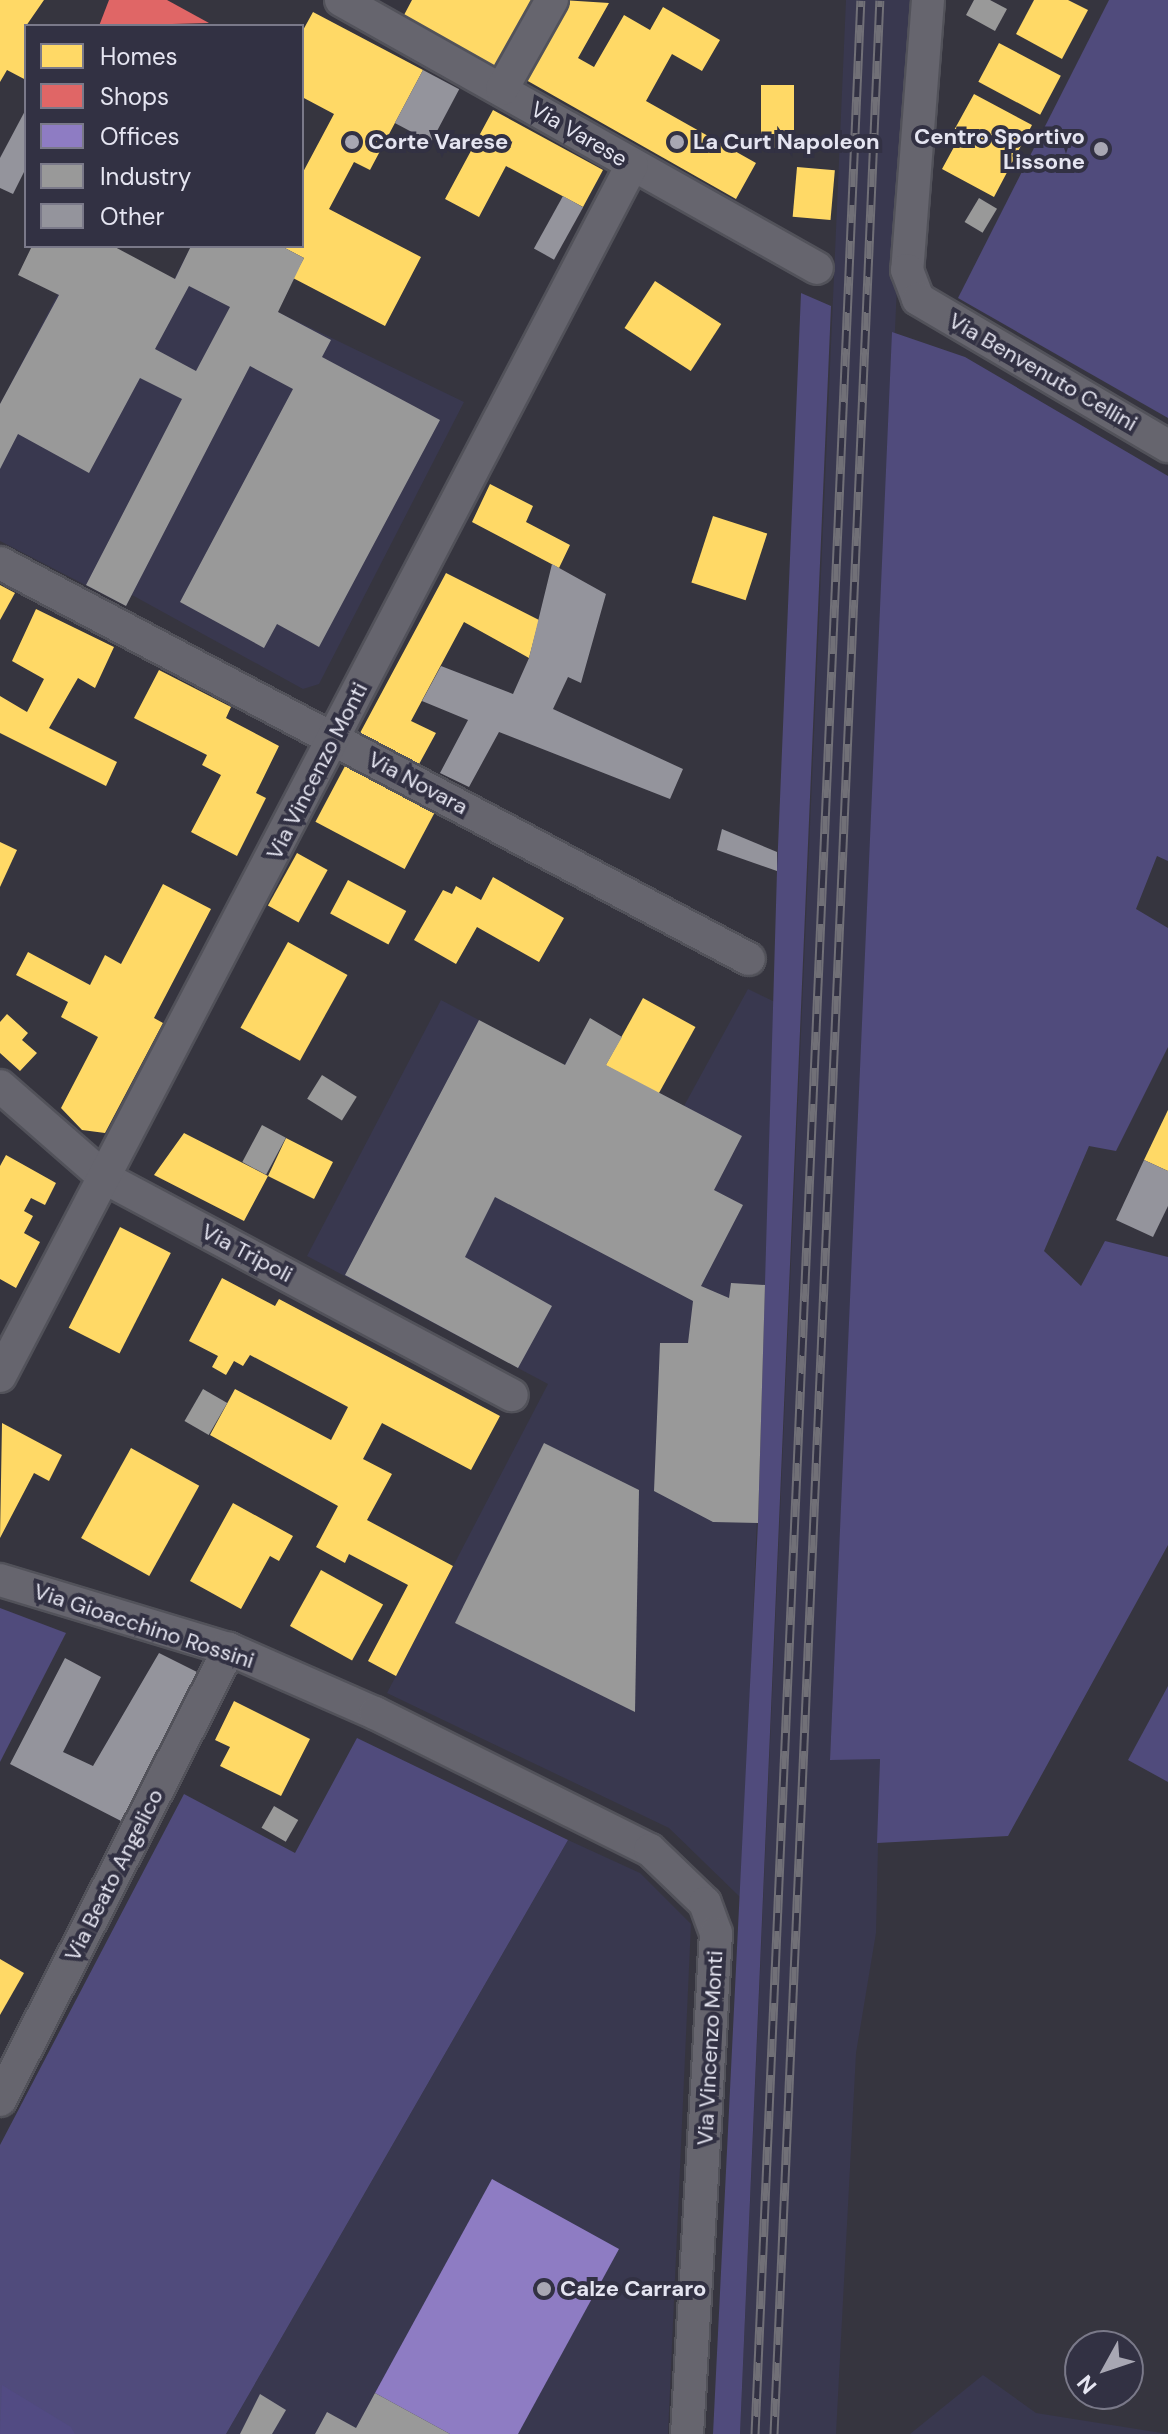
<!DOCTYPE html>
<style>
body{margin:0}
#map{position:relative;width:1168px;height:2434px;overflow:hidden;background:#36353f;font-family:"DM Sans",sans-serif}
div>[style]{position:absolute}
.built>*{inset:0;background:#39384f}
.green>*{inset:0;background:#504b7c}
.forest>*{inset:0;background:#524b83}
.homes>*{inset:0;background:#ffd966;transform-origin:0 0}
.shops>*{inset:0;background:#e06666}
.offices>*{inset:0;background:#8e7cc3}
.industry>*{inset:0;background:#999;transform-origin:0 0}
.building>*{inset:0;background:#94949c;transform-origin:0 0}
.roads{filter:drop-shadow(2px 0 #52525a) drop-shadow(-2px 0 #52525a) drop-shadow(0 2px #52525a) drop-shadow(0 -2px #52525a)}
.minor>*{height:32px;margin:-16px;padding:0 16px;transform-origin:16px;border-radius:16px;background:#66656e}
.rail>*{height:9px;margin-top:-4.5px;transform-origin:0;background:repeating-linear-gradient(90deg,#323143 0 18px,#717077 0 36px);box-sizing:border-box;border-block:2px solid #717077}
.dots>*{width:22px;height:22px;translate:-50% -50%;box-sizing:border-box;border:4px solid #323143;border-radius:50%}
span{translate:-50% -50%;white-space:nowrap;text-align:center;line-height:1.15;-webkit-text-stroke:8px #323143;paint-order:stroke}
.street-label{font-size:22px;color:#e5e5f1}
.poi-label{font-size:22px;color:#e5e5f1;font-weight:700}
.right{translate:-100% -50%;text-align:right}
.left{translate:0 -50%;text-align:left}
.legend{position:absolute;left:24px;top:24px;width:280px;height:224px;box-sizing:border-box;background:#323143;border:2px solid #7a7989;margin:0;padding:10px 14px;list-style:none;font-size:24px;color:#e5e5f1}
.legend li{display:flex;align-items:center;gap:16px;height:40px}
.legend b{width:40px;border:2px solid #7a7989}
.north{position:absolute;left:1064px;top:2330px;width:80px;height:80px;box-sizing:border-box;background:#323143;border:2px solid #7a7989;border-radius:50%;rotate:230deg;font-size:22px;font-weight:700;line-height:32px;text-align:center;color:#e5e5f1}
.north::after{content:'';display:block;margin:auto;width:28px;height:36px;background:#a8a7b3;clip-path:polygon(50% 0,100% 100%,50% 72%,0 100%)}
</style>
<div id="map">
<div class="built">
<i style="clip-path:polygon(846px 0,910px 0,830px 1759px,880px 1759px,876px 1933px,856px 2053px,836px 2434px,740px 2434px)"></i>
<i style="clip-path:polygon(83px 246px,174px 279px,191px 246px,281px 246px,278px 312px,464px 402px,319px 684px,303px 689px,132px 595px,126px 606px,0 541px,0 404px)"></i>
<i style="clip-path:polygon(748px 989px,777px 1003px,742px 1899px,669px 1828px,387px 1693px,548px 1384px,307px 1256px,441px 1000px,564px 1065px,574px 1047px,684px 1106px)"></i>
<i style="clip-path:polygon(568px 1840px,640px 1873px,691px 1924px,668px 2434px,226px 2434px)"></i>
<i style="clip-path:polygon(983px 2375px,1036px 2413px,1168px 2434px,910px 2434px)"></i>
</div>
<div class="green">
<i style="clip-path:polygon(1109px 0,1168px 0,1168px 418px,958px 298px)"></i>
<i style="clip-path:polygon(801px 293px,831px 306px,740px 2434px,713px 2434px,758px 1523px,777px 871px)"></i>
<i style="clip-path:polygon(892px 332px,965px 357px,1168px 476px,1168px 861px,1157px 856px,1136px 909px,1168px 928px,1168px 1047px,1116px 1151px,1089px 1146px,1044px 1251px,1081px 1286px,1105px 1241px,1168px 1257px,1168px 1545px,1008px 1836px,877px 1843px,880px 1759px,830px 1760px)"></i>
<i style="clip-path:polygon(0 1608px,66px 1633px,0 1762px)"></i>
<i style="clip-path:polygon(1168px 1686px,1168px 1782px,1128px 1760px)"></i>
<i style="clip-path:polygon(357px 1738px,568px 1840px,226px 2434px,0 2434px,0 2145px,184px 1794px,295px 1853px)"></i>
</div>
<div class="forest">
<i style="clip-path:polygon(2px 2385px,71px 2427px,75px 2434px,0 2434px)"></i>
</div>
<div class="homes">
<i style="clip-path:polygon(0 0,44px 0,26px 26px,26px 80px,7px 70px,0 82px)"></i>
<i style="clip-path:polygon(412px 0,539px 0,499px 70px,404px 15px)"></i>
<i style="clip-path:polygon(562px 0,609px 3px,578px 58px,594px 67px,624px 15px,650px 30px,663px 7px,720px 40px,702px 71px,672px 54px,646px 101px,756px 163px,736px 199px,519px 76px)"></i>
<i style="clip-path:polygon(1034px 0,1068px 0,1088px 10px,1062px 59px,1016px 34px)"></i>
<i style="clip-path:polygon(313px 12px,423px 70px,370px 170px,354px 162px,329px 209px,421px 257px,385px 326px,293px 278px,304px 258px,281px 246px,302px 246px,302px 174px,334px 114px,302px 97px,302px 32px)"></i>
<i style="left:999px;top:43px;width:70px;height:44px;rotate:28deg"></i>
<i style="left:761px;top:85px;width:33px;height:63px"></i>
<i style="clip-path:polygon(974px 94px,1032px 125px,994px 197px,942px 169px,954px 147px,947px 143px)"></i>
<i style="clip-path:polygon(493px 110px,603px 170px,583px 207px,506px 166px,479px 217px,445px 199px)"></i>
<i style="left:797px;top:167px;width:38px;height:50px;rotate:5deg"></i>
<i style="left:655px;top:281px;width:79px;height:56px;rotate:33deg"></i>
<i style="clip-path:polygon(490px 484px,533px 506px,526px 522px,570px 545px,559px 568px,472px 522px)"></i>
<i style="left:713px;top:516px;width:57px;height:70px;rotate:18deg"></i>
<i style="clip-path:polygon(446px 573px,539px 620px,529px 658px,464px 622px,411px 721px,436px 733px,418px 766px,360px 733px)"></i>
<i style="clip-path:polygon(0 585px,15px 593px,0 620px)"></i>
<i style="clip-path:polygon(36px 609px,114px 647px,95px 688px,78px 678px,49px 728px,117px 762px,106px 786px,0 733px,0 696px,27px 712px,44px 679px,12px 661px)"></i>
<i style="clip-path:polygon(159px 670px,231px 707px,226px 718px,279px 746px,256px 793px,266px 798px,237px 856px,191px 832px,221px 775px,202px 765px,207px 755px,134px 718px)"></i>
<i style="left:345px;top:766px;width:101px;height:63px;rotate:28deg"></i>
<i style="clip-path:polygon(0 842px,17px 850px,0 887px)"></i>
<i style="left:297px;top:853px;width:35px;height:60px;rotate:29deg"></i>
<i style="clip-path:polygon(493px 877px,564px 918px,539px 962px,477px 927px,456px 964px,414px 940px,443px 890px,452px 894px,456px 886px,481px 900px)"></i>
<i style="left:348px;top:880px;width:66px;height:38px;rotate:28deg"></i>
<i style="clip-path:polygon(163px 884px,211px 909px,154px 1018px,163px 1023px,105px 1133px,82px 1130px,61px 1108px,98px 1037px,61px 1017px,68px 1002px,16px 975px,28px 952px,90px 985px,105px 955px,121px 964px)"></i>
<i style="left:288px;top:942px;width:68px;height:98px;rotate:29deg"></i>
<i style="left:643px;top:998px;width:60px;height:77px;rotate:29deg"></i>
<i style="clip-path:polygon(7px 1014px,28px 1033px,22px 1040px,37px 1053px,20px 1071px,0 1053px,0 1022px)"></i>
<i style="clip-path:polygon(1168px 1110px,1168px 1171px,1144px 1160px)"></i>
<i style="clip-path:polygon(184px 1133px,268px 1176px,286px 1138px,333px 1162px,314px 1199px,268px 1176px,244px 1221px,154px 1175px)"></i>
<i style="clip-path:polygon(6px 1155px,56px 1183px,45px 1205px,31px 1198px,24px 1211px,33px 1216px,24px 1233px,40px 1242px,16px 1288px,0 1279px,0 1166px)"></i>
<i style="left:120px;top:1227px;width:57px;height:113px;rotate:27deg"></i>
<i style="clip-path:polygon(222px 1278px,275px 1306px,279px 1299px,500px 1416px,471px 1470px,382px 1423px,363px 1459px,392px 1474px,367px 1520px,453px 1566px,396px 1676px,368px 1661px,408px 1585px,349px 1554px,345px 1563px,316px 1547px,338px 1506px,210px 1435px,235px 1389px,331px 1440px,348px 1407px,250px 1355px,243px 1366px,234px 1361px,226px 1375px,212px 1367px,218px 1356px,189px 1341px)"></i>
<i style="clip-path:polygon(2px 1423px,62px 1455px,49px 1481px,34px 1473px,0 1538px)"></i>
<i style="left:131px;top:1448px;width:78px;height:103px;rotate:29deg"></i>
<i style="clip-path:polygon(233px 1503px,293px 1536px,279px 1561px,270px 1556px,241px 1609px,190px 1581px)"></i>
<i style="left:321px;top:1570px;width:71px;height:64px;rotate:29deg"></i>
<i style="clip-path:polygon(234px 1701px,310px 1739px,281px 1796px,220px 1766px,230px 1747px,215px 1740px)"></i>
<i style="clip-path:polygon(0 1959px,24px 1973px,0 2015px)"></i>
</div>
<div class="shops">
<i style="clip-path:polygon(109px 0,167px 0,209px 23px,99px 26px)"></i>
</div>
<div class="offices">
<i style="clip-path:polygon(492px 2179px,619px 2249px,518px 2434px,450px 2434px,375px 2393px)"></i>
</div>
<div class="industry">
<i style="clip-path:polygon(974px 0,990px 0,1007px 9px,995px 31px,966px 15px)"></i>
<i style="left:979px;top:198px;width:21px;height:28px;rotate:31deg"></i>
<i style="clip-path:polygon(evenodd,32px 246px,113px 246px,175px 279px,191px 246px,281px 246px,304px 258px,278px 312px,331px 340px,322px 357px,440px 420px,319px 647px,277px 624px,264px 648px,180px 602px,293px 389px,250px 366px,126px 606px,86px 585px,182px 399px,140px 378px,89px 473px,18px 434px,0 469px,0 404px,59px 295px,18px 275px,32px 246px,189px 286px,230px 307px,196px 371px,155px 349px,189px 286px)"></i>
<i style="clip-path:polygon(590px 1018px,622px 1037px,606px 1065px,742px 1136px,714px 1190px,743px 1205px,701px 1286px,729px 1298px,731px 1283px,765px 1285px,758px 1523px,713px 1522px,654px 1491px,660px 1343px,688px 1343px,693px 1301px,495px 1197px,465px 1257px,552px 1306px,518px 1368px,345px 1275px,479px 1020px,565px 1065px)"></i>
<i style="left:322px;top:1075px;width:41px;height:28px;rotate:32deg"></i>
<i style="left:262px;top:1125px;width:27px;height:42px;rotate:28deg"></i>
<i style="left:203px;top:1389px;width:28px;height:37px;rotate:30deg"></i>
<i style="clip-path:polygon(544px 1443px,639px 1490px,635px 1712px,455px 1623px)"></i>
<i style="left:274px;top:1806px;width:28px;height:25px;rotate:30deg"></i>
<i style="clip-path:polygon(375px 2393px,450px 2434px,315px 2434px,327px 2412px,356px 2428px)"></i>
<i style="clip-path:polygon(260px 2394px,286px 2410px,272px 2434px,240px 2434px)"></i>
</div>
<div class="building">
<i style="left:423px;top:70px;width:41px;height:60px;rotate:28deg"></i>
<i style="clip-path:polygon(26px 109px,26px 168px,13px 194px,0 188px,0 158px)"></i>
<i style="left:563px;top:196px;width:23px;height:60px;rotate:29deg"></i>
<i style="clip-path:polygon(552px 564px,606px 594px,581px 683px,568px 677px,553px 709px,683px 769px,670px 799px,499px 732px,469px 787px,440px 773px,468px 720px,422px 701px,441px 666px,513px 694px,529px 658px)"></i>
<i style="clip-path:polygon(722px 829px,777px 852px,777px 871px,717px 850px)"></i>
<i style="clip-path:polygon(1144px 1160px,1168px 1171px,1168px 1206px,1153px 1237px,1116px 1220px)"></i>
<i style="clip-path:polygon(159px 1653px,199px 1673px,123px 1822px,10px 1764px,65px 1658px,101px 1677px,63px 1752px,93px 1766px)"></i>
</div>
<div class="roads">
<div class="minor">
<i style="left:341px;top:0;width:546px;rotate:29.38deg"></i>
<i style="left:928px;top:0;width:271px;rotate:94.4deg"></i>
<i style="left:907px;top:270px;width:31px;rotate:69deg"></i>
<i style="left:918px;top:299px;width:290px;rotate:30.5deg"></i>
<i style="left:502px;top:89px;width:102px;rotate:-60.7deg"></i>
<i style="left:0;top:563px;width:847px;rotate:27.87deg"></i>
<i style="left:0;top:1086px;width:140px;rotate:41.2deg"></i>
<i style="left:105px;top:1178px;width:461px;rotate:28.1deg"></i>
<i style="left:0;top:1376px;width:1366px;rotate:-62.44deg"></i>
<i style="left:0;top:1580px;width:239px;rotate:16.8deg"></i>
<i style="left:229px;top:1649px;width:159px;rotate:23.7deg"></i>
<i style="left:375px;top:1713px;width:307px;rotate:26.5deg"></i>
<i style="left:650px;top:1850px;width:76px;rotate:43.9deg"></i>
<i style="left:705px;top:1903px;width:32px;rotate:70deg"></i>
<i style="left:716px;top:1933px;width:502px;rotate:93.31deg"></i>
<i style="left:0;top:2100px;width:506px;rotate:-63.08deg"></i>
</div>
</div>
<div class="rail">
<i style="left:755px;top:2434px;width:2436px;rotate:-87.51deg"></i>
<i style="left:774px;top:2434px;width:2436px;rotate:-87.51deg"></i>
</div>
<div class="dots">
<i style="left:352px;top:142px;background:#a8a7b3"></i>
<i style="left:677px;top:142px;background:#a8a7b3"></i>
<i style="left:1101px;top:149px;background:#a8a7b3"></i>
<i style="left:544px;top:2289px;background:#a8a7b3"></i>
</div>
<div class="street-label">
<span style="left:579px;top:134px;rotate:30deg">Via Varese</span>
<span style="left:1043px;top:372px;rotate:30deg">Via Benvenuto Cellini</span>
<span style="left:317px;top:771px;rotate:-63deg">Via Vincenzo Monti</span>
<span style="left:418px;top:783px;rotate:28deg">Via Novara</span>
<span style="left:247px;top:1253px;rotate:28deg">Via Tripoli</span>
<span style="left:144px;top:1626px;rotate:18deg">Via Gioacchino Rossini</span>
<span style="left:114px;top:1875px;rotate:-63deg">Via Beato Angelico</span>
<span style="left:710px;top:2048px;rotate:-87deg">Via Vincenzo Monti</span>
</div>
<div class="poi-label">
<span class="right" style="left:1085px;top:149px">Centro Sportivo<br>Lissone</span>
<span class="left" style="left:368px;top:142px">Corte Varese</span>
<span class="left" style="left:693px;top:142px">La Curt Napoleon</span>
<span class="left" style="left:560px;top:2289px">Calze Carraro</span>
</div>
<ul class="legend">
<li><b style="height:22px;background:#ffd966"></b>Homes</li>
<li><b style="height:22px;background:#e06666"></b>Shops</li>
<li><b style="height:22px;background:#8e7cc3"></b>Offices</li>
<li><b style="height:22px;background:#999"></b>Industry</li>
<li><b style="height:22px;background:#94949c"></b>Other</li>
</ul>
<div class="north">N</div>
</div>
